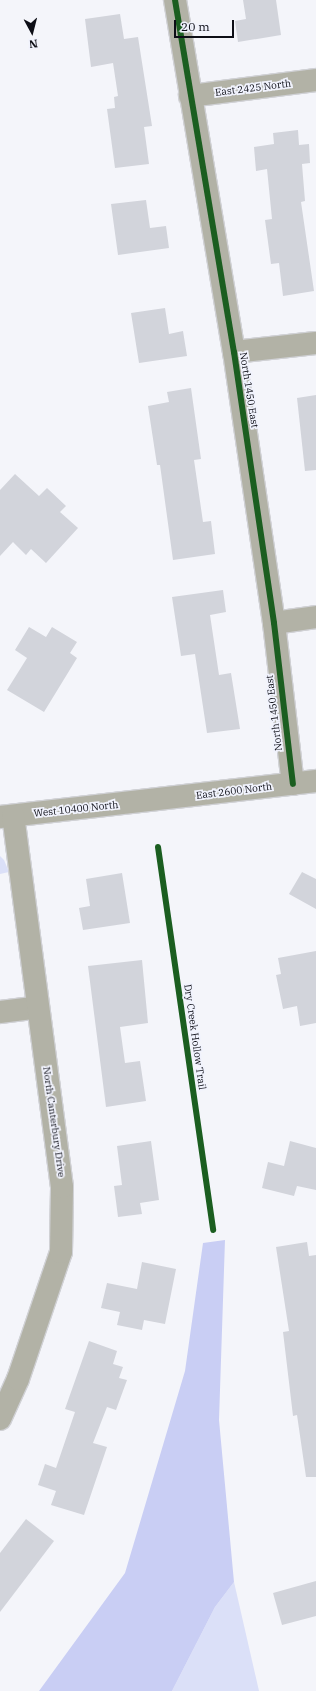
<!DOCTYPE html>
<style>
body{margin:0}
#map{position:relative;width:316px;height:1691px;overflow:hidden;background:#f4f5fa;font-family:"IBM Plex Serif",serif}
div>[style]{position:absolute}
.green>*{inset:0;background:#dbe0f8}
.forest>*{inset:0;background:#c9cef4}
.building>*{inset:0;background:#d2d4db}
.roads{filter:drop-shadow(1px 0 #d0d1d5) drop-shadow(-1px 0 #d0d1d5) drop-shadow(0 1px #d0d1d5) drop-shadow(0 -1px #d0d1d5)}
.minor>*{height:22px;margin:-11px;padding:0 11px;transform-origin:11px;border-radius:11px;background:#b2b2a6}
.cycleway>*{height:6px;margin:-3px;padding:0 3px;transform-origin:3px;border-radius:3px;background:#1b5e20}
span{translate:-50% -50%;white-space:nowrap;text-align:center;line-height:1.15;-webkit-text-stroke:3.5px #f1f3fd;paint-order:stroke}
.street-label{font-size:10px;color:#0d0e16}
.north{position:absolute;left:12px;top:12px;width:40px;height:40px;-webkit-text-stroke:3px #f1f3fd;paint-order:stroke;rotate:173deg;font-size:11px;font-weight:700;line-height:16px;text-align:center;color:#0d0e16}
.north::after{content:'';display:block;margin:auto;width:14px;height:18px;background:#0d0e16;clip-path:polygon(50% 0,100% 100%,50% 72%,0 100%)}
.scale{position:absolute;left:174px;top:20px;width:60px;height:18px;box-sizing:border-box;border:2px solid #0d0e16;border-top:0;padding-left:5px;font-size:12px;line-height:14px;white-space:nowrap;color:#0d0e16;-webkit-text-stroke:3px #f1f3fd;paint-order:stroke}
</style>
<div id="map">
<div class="green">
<i style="clip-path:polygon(0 856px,4px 860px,9px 872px,0 874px)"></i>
<i style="clip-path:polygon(234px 1582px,259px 1691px,172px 1691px,215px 1607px)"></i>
</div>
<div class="forest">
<i style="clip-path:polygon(225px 1240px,219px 1420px,234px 1582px,215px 1607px,172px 1691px,39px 1691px,125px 1573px,185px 1371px,203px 1243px)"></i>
</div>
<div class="building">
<i style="clip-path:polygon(243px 0,276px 0,281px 35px,238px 42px,235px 21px,246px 19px)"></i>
<i style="clip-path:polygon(120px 14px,124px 39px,138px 37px,152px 126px,144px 127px,149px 164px,115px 168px,107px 109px,115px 108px,114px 97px,118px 96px,113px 63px,91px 67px,85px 19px)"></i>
<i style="clip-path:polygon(298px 130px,299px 145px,309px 144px,310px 163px,302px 164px,305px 201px,301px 202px,314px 291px,283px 296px,279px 263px,271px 264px,265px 220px,272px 219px,267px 169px,256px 171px,254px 147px,274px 144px,273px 133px)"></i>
<i style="clip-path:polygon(146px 200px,150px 228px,166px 226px,169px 248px,118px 255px,111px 204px)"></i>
<i style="clip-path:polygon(165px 308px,169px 334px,183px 331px,187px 356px,139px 363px,131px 313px)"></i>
<i style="clip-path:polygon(191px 388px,201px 459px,194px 460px,203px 522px,211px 521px,215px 554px,173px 560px,160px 465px,157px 465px,148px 406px,169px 402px,167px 392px)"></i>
<i style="clip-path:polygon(316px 395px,316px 470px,305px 471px,297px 398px)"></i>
<i style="clip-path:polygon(15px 474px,39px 496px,47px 488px,66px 506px,60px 512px,78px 528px,46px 563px,31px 549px,26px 555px,13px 542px,0 556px,0 490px)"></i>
<i style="clip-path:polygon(223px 590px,226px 612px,210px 615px,219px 675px,231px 673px,240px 729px,207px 733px,195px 654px,181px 656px,172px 597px)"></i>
<i style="clip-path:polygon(29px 627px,46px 637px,52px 627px,77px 642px,70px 653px,77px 658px,44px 712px,7px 690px,27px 658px,15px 650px)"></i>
<i style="clip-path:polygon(302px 872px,316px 879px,316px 909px,289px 894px)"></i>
<i style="clip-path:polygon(122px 873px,130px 923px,83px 930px,79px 908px,90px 906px,86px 879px)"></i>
<i style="clip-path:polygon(316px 951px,316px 1023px,300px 1026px,297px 1006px,283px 1009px,276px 975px,281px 974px,278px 958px)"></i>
<i style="clip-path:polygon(142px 960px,148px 1023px,120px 1027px,125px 1063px,140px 1061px,146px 1101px,106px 1107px,88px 966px)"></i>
<i style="clip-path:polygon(151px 1141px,159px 1200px,140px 1203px,142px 1214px,118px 1217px,114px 1186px,122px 1185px,117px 1146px)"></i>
<i style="clip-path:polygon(290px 1141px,316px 1148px,316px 1190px,297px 1186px,294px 1196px,262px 1188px,268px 1162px,284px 1166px)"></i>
<i style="clip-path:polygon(307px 1242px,309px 1256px,316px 1255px,316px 1477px,306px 1477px,297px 1415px,293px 1416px,283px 1332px,289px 1331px,276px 1247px)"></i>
<i style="clip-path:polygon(142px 1262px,176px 1269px,165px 1324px,144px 1320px,142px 1330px,117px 1325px,120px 1312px,101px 1308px,107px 1283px,137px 1289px)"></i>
<i style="clip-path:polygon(89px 1341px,117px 1351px,113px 1364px,123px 1367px,119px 1378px,127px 1380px,116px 1410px,107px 1407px,93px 1443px,107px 1447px,84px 1515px,51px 1505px,56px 1491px,38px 1485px,45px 1464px,56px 1468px,75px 1412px,65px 1409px)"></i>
<i style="clip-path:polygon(26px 1519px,54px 1541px,0 1612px,0 1553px)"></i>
<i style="clip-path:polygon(316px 1581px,316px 1616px,282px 1625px,273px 1593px)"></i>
</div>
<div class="roads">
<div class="minor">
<i style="left:175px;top:0;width:357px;rotate:80.5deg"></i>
<i style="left:234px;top:352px;width:274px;rotate:81.6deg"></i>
<i style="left:274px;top:623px;width:162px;rotate:83.3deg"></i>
<i style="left:190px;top:96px;width:127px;rotate:-7.2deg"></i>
<i style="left:234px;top:352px;width:82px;rotate:-6.3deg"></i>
<i style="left:274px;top:623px;width:42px;rotate:-8.1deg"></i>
<i style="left:0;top:817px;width:318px;rotate:-6.5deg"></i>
<i style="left:0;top:1012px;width:38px;rotate:-7deg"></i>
<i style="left:0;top:1419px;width:44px;rotate:-65.8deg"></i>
<i style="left:18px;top:1379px;width:134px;rotate:-71.3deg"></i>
<i style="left:61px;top:1252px;width:65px;rotate:-89.1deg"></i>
<i style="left:62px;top:1187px;width:374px;rotate:-97.5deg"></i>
</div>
</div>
<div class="cycleway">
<i style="left:175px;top:0;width:357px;rotate:80.5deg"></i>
<i style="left:234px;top:352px;width:274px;rotate:81.6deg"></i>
<i style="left:274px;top:623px;width:162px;rotate:83.3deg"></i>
<i style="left:158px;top:847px;width:387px;rotate:81.8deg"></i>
</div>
<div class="street-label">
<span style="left:253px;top:88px;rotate:-7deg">East 2425 North</span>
<span style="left:249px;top:390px;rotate:81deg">North 1450 East</span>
<span style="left:274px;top:713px;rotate:-97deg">North 1450 East</span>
<span style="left:234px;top:791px;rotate:-7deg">East 2600 North</span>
<span style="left:76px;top:809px;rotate:-6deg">West 10400 North</span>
<span style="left:195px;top:1037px;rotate:82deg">Dry Creek Hollow Trail</span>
<span style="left:54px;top:1122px;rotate:82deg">North Canterbury Drive</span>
</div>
<div class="north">N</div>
<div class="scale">20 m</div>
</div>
